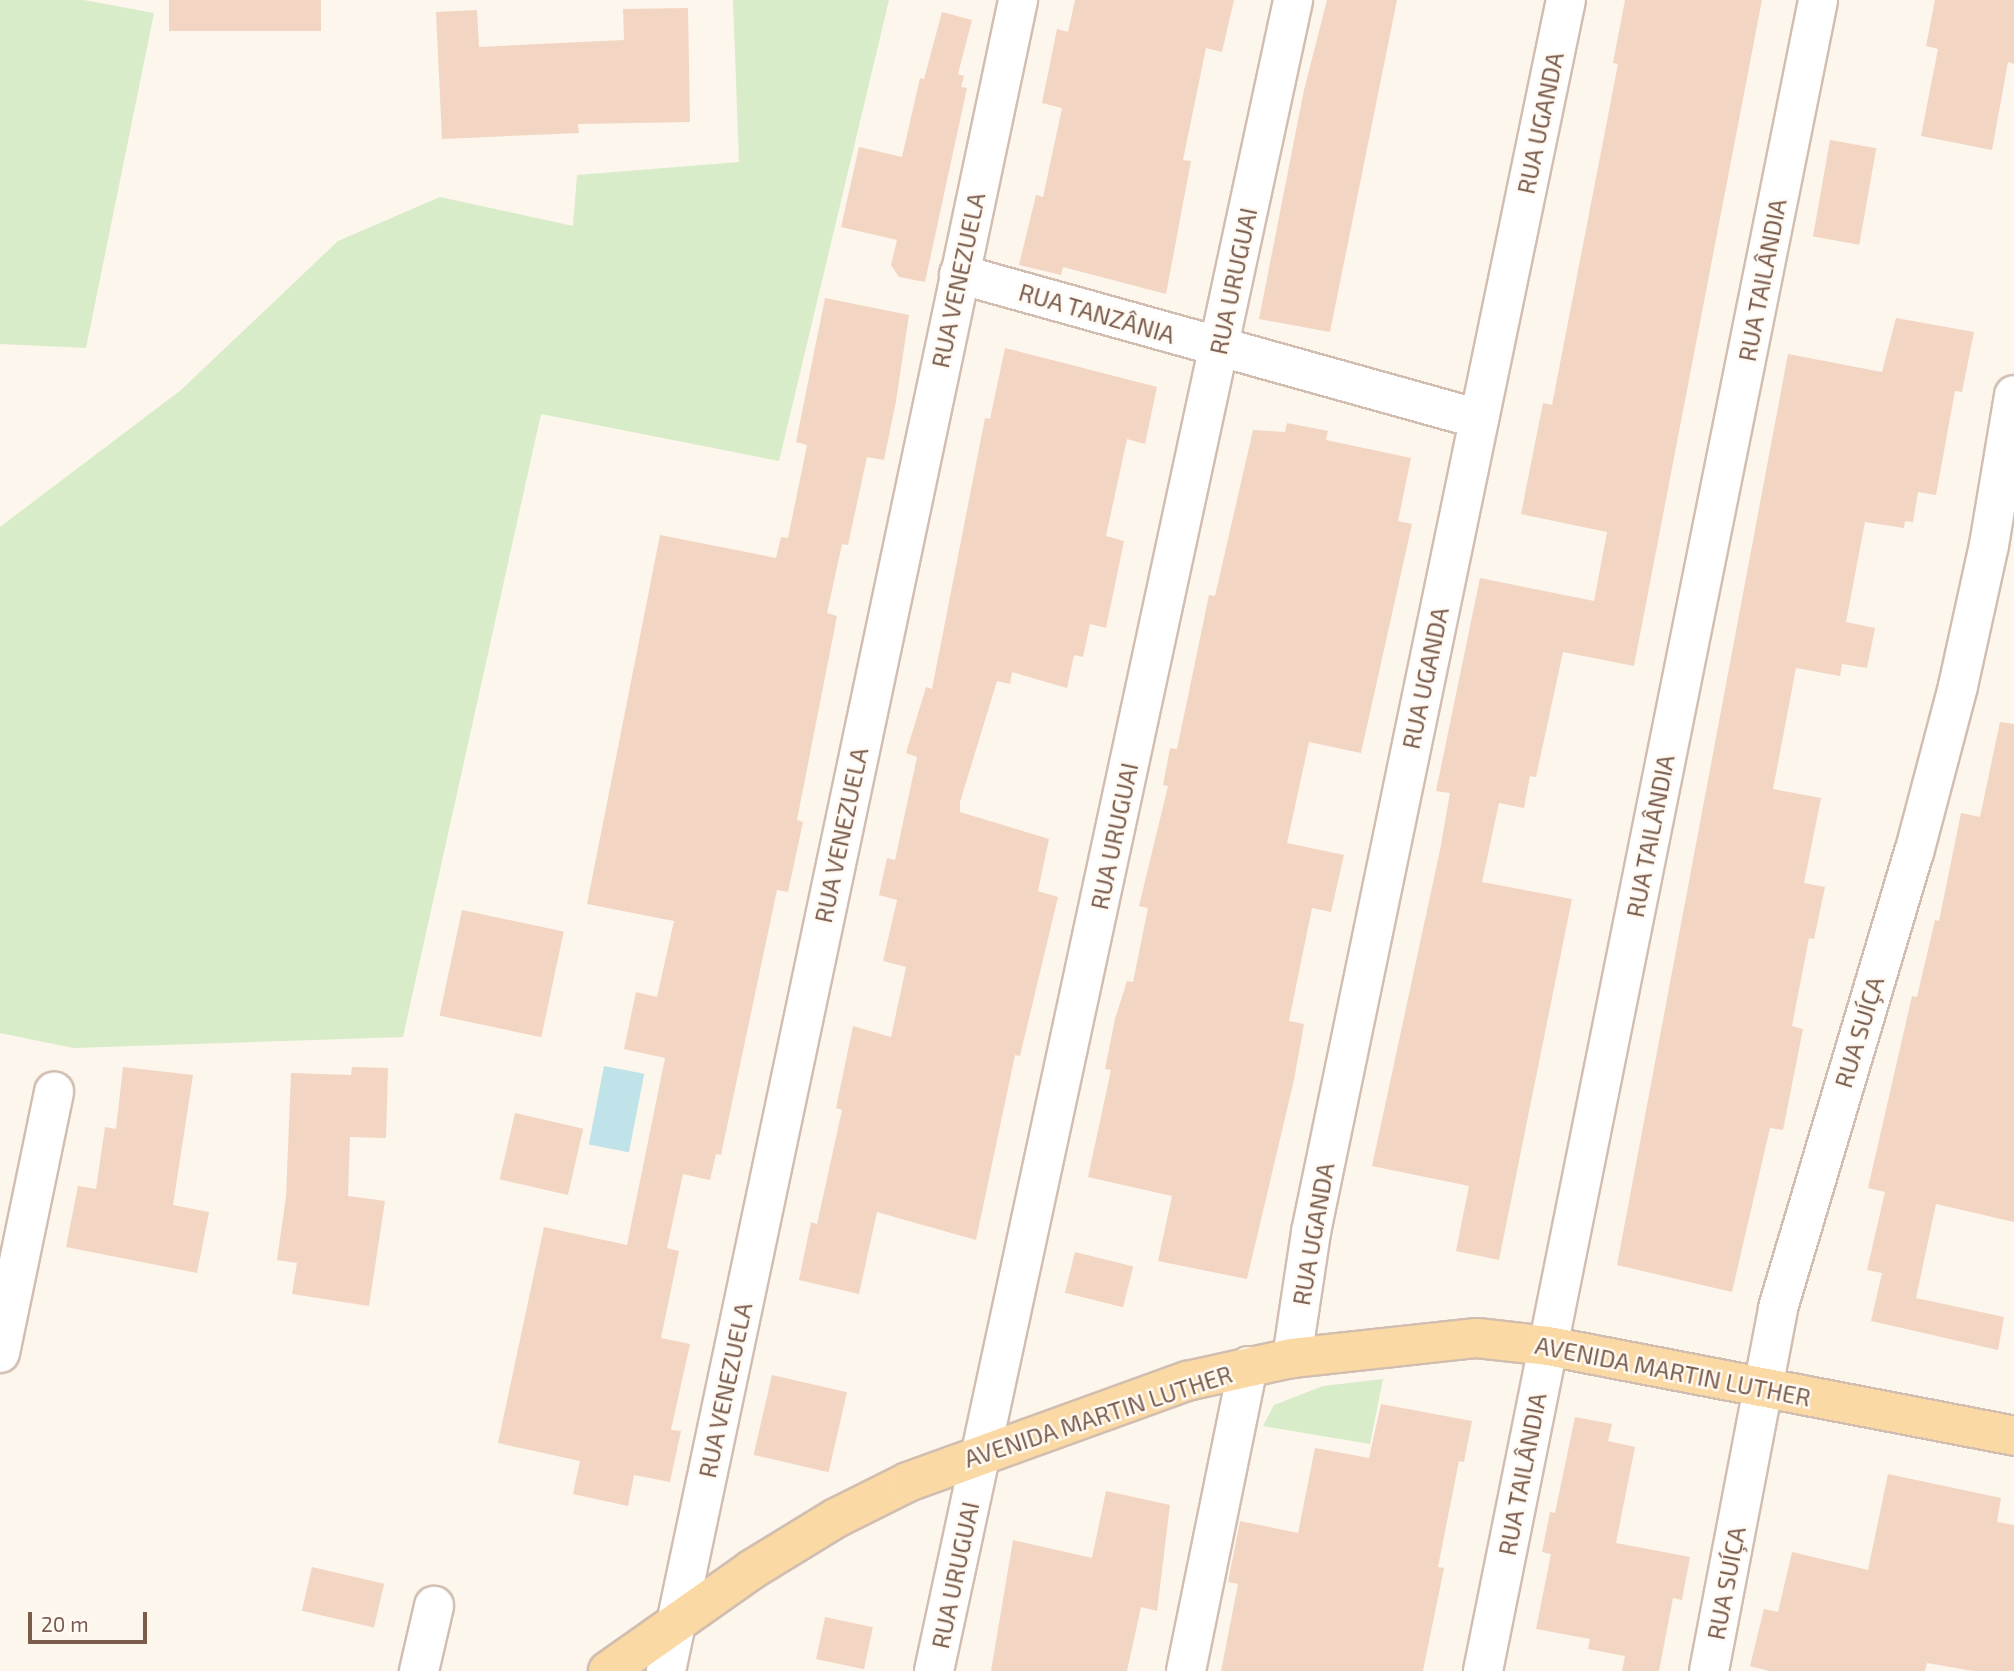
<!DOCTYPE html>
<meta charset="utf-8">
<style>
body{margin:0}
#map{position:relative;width:2014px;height:1671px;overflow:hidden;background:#fdf6ec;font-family:"Exo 2",sans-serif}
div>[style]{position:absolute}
.green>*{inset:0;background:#d8ecc9}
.water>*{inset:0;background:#bfe3e8;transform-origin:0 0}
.building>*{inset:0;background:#f3d5c3;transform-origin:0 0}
.roads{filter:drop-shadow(2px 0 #d1beb0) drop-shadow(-2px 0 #d1beb0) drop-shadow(0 2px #d1beb0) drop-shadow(0 -2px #d1beb0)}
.minor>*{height:38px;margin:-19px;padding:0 19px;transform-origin:19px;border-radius:19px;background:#fff}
.major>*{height:38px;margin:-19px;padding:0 19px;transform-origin:19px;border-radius:19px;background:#fbd9a5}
span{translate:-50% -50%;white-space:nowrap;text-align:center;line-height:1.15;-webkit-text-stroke:5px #fffaf3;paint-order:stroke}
.street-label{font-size:24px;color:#7a5c4d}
.scale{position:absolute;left:28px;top:1612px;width:119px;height:32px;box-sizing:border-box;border:4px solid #7a5c4d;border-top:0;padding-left:9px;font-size:21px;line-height:24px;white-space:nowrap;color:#7a5c4d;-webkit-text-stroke:5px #fffaf3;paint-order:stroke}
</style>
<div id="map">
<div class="green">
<i style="clip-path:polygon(0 0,84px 0,154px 13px,86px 348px,0 344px)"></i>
<i style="clip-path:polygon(733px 0,889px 0,779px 461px,541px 414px,403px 1037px,73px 1048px,0 1033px,0 527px,181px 390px,338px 241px,440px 197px,573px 226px,577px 175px,739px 162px)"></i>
<i style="clip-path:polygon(1383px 1379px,1370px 1444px,1263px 1426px,1274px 1405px,1323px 1386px)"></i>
</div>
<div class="water">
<i style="left:604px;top:1066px;width:41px;height:80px;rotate:11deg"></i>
</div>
<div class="building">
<i style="left:169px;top:0;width:152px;height:31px"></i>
<i style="clip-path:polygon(1075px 0,1234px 0,1222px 52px,1206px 48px,1183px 160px,1191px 161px,1166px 294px,1063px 267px,1061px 275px,1019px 265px,1036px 195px,1043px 197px,1062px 108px,1042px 103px,1057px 29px,1068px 32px)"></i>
<i style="clip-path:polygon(1327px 0,1397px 0,1330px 332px,1259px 319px,1304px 90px)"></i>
<i style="clip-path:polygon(1625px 0,1762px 0,1634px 666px,1563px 652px,1536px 777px,1530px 776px,1524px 808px,1499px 803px,1482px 882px,1572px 899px,1499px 1260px,1456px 1251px,1469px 1186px,1372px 1166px,1440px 850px,1450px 793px,1436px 791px,1480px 578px,1594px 601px,1607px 532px,1521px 514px,1543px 403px,1552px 405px,1618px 64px,1613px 63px)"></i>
<i style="clip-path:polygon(1935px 0,2014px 0,2014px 64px,2008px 62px,1992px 150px,1921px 136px,1938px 49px,1926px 46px)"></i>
<i style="clip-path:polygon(688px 8px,690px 122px,578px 124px,579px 133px,442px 139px,436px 12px,477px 10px,479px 47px,624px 40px,623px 9px)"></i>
<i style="clip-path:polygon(942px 12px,972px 20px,958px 74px,964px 76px,961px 87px,967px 88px,925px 282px,899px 277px,891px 265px,897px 240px,841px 227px,859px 147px,902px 157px,920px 78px,924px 79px)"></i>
<i style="left:1830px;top:140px;width:47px;height:98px;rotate:10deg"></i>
<i style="clip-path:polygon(825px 298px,909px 315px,896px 401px,884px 460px,867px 457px,848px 545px,842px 544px,827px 613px,837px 616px,797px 820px,803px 822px,788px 892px,777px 890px,721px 1155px,716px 1154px,710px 1180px,683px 1174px,667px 1248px,679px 1251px,661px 1338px,690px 1344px,671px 1430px,681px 1431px,670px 1482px,634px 1475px,628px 1506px,573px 1494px,580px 1461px,498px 1443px,544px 1227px,627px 1245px,665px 1058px,624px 1049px,636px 992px,657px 997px,674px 921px,587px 904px,660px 535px,776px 558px,781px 537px,788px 538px,807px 445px,796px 442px)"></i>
<i style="clip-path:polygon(1896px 318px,1974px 332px,1962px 392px,1955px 391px,1936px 495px,1918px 492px,1913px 522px,1905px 521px,1904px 528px,1865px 522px,1846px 622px,1875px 628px,1867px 668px,1842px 664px,1840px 676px,1796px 668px,1773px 789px,1821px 798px,1804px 883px,1825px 887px,1814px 939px,1809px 938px,1792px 1026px,1803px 1029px,1783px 1130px,1770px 1128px,1732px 1292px,1617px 1265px,1788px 354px,1882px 372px)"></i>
<i style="clip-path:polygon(1005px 348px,1157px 387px,1145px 444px,1127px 439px,1106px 536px,1124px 541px,1106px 628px,1090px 624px,1083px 657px,1074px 655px,1067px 688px,1012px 672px,1010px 684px,997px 681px,960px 802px,960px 812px,1049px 839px,1038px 891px,1058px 897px,1020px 1056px,1015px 1055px,976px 1240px,877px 1212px,859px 1294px,799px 1280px,811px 1222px,817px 1224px,842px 1110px,836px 1108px,853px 1026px,891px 1037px,906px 967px,883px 961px,897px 900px,879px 895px,887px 858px,895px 860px,917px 757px,906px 753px,926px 687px,932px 689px,985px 418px,990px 419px)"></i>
<i style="clip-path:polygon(1287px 423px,1328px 431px,1326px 440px,1411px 458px,1398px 521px,1412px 524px,1361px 753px,1309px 742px,1287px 843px,1344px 855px,1331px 912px,1312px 908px,1289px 1021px,1304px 1024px,1294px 1080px,1247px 1279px,1158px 1261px,1172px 1196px,1088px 1177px,1111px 1070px,1105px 1069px,1115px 1019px,1127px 981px,1133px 982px,1148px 908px,1139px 906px,1168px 786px,1163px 785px,1170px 748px,1177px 749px,1209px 595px,1215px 596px,1253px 430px,1285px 432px)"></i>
<i style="clip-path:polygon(2000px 722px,2014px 724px,2014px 1222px,1936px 1204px,1916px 1298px,2004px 1317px,1998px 1350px,1871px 1321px,1882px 1273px,1867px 1270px,1885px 1192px,1868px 1188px,1912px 996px,1917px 997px,1935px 920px,1939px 921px,1961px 813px,1980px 817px)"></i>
<i style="left:462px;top:910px;width:104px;height:108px;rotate:12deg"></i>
<i style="clip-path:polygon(123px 1067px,193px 1075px,173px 1205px,209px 1212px,197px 1273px,66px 1247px,78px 1186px,96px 1189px,105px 1127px,116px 1129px)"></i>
<i style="clip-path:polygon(352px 1067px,388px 1068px,386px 1138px,350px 1137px,348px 1196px,385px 1201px,369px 1306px,292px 1294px,297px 1263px,277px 1260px,286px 1197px,291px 1073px,351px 1075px)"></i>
<i style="left:515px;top:1113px;width:70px;height:68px;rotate:13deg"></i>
<i style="left:1075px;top:1252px;width:60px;height:42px;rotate:14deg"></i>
<i style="left:772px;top:1375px;width:77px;height:82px;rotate:13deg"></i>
<i style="clip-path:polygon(1381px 1404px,1472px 1421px,1464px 1462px,1459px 1461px,1438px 1567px,1444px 1568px,1423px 1671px,1221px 1671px,1238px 1584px,1228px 1582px,1240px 1521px,1298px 1533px,1315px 1448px,1369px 1458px)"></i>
<i style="clip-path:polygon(1575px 1417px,1612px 1424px,1608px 1441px,1635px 1447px,1616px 1543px,1690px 1557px,1682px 1600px,1673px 1598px,1659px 1671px,1622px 1671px,1625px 1656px,1588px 1649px,1590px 1639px,1536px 1629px,1551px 1554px,1542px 1552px,1550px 1512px,1555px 1513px)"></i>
<i style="clip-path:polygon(1888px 1474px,2001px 1498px,1997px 1522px,2014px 1525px,2014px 1671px,1973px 1671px,1927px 1663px,1925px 1671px,1769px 1671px,1750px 1666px,1764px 1609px,1778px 1612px,1792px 1552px,1868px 1570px)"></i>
<i style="clip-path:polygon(1106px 1491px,1170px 1505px,1157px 1611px,1141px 1607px,1127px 1671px,991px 1671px,1013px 1540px,1092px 1558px)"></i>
<i style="left:312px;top:1567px;width:74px;height:45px;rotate:13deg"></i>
<i style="left:825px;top:1617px;width:49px;height:43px;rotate:12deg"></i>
</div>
<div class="roads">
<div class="minor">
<i style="left:959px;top:274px;width:540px;rotate:15.58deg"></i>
<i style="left:0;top:1353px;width:267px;rotate:-78.3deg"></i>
<i style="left:1292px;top:1358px;width:127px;rotate:-81.4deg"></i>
<i style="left:1311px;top:1232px;width:1258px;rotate:-78.31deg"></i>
<i style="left:419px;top:1671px;width:67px;rotate:-77deg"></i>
<i style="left:666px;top:1671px;width:1708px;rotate:-78.1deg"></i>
<i style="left:934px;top:1671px;width:1709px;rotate:-77.87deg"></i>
<i style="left:1186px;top:1671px;width:311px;rotate:-78.5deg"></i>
<i style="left:1483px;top:1671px;width:1704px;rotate:-78.66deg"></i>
<i style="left:1709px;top:1671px;width:369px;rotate:-79.2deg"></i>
<i style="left:1778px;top:1308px;width:475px;rotate:-73.4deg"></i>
<i style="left:1914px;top:853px;width:173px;rotate:-75.2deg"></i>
<i style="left:1958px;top:686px;width:144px;rotate:-77.6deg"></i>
<i style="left:1989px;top:545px;width:152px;rotate:-80.5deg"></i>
</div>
<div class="major">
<i style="left:608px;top:1671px;width:175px;rotate:-35.2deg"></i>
<i style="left:751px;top:1570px;width:100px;rotate:-31.5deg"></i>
<i style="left:836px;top:1518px;width:80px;rotate:-26.6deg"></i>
<i style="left:908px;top:1482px;width:297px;rotate:-19.9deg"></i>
<i style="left:1187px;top:1381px;width:107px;rotate:-12.4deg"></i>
<i style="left:1292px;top:1358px;width:186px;rotate:-6.2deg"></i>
<i style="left:1477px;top:1338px;width:71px;rotate:6.4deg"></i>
<i style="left:1548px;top:1346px;width:475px;rotate:10.9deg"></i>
</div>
</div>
<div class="street-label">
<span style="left:1540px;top:123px;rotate:-78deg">RUA UGANDA</span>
<span style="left:958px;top:280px;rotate:-78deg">RUA VENEZUELA</span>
<span style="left:1762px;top:280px;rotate:-79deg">RUA TAILÂNDIA</span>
<span style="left:1233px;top:281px;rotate:-78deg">RUA URUGUAI</span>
<span style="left:1097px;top:313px;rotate:16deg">RUA TANZÂNIA</span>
<span style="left:1425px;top:678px;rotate:-78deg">RUA UGANDA</span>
<span style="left:841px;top:835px;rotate:-78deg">RUA VENEZUELA</span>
<span style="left:1114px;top:836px;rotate:-78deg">RUA URUGUAI</span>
<span style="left:1650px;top:836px;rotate:-79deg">RUA TAILÂNDIA</span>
<span style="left:1859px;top:1032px;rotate:-73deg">RUA SUÍÇA</span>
<span style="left:1313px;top:1234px;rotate:-80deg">RUA UGANDA</span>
<span style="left:1673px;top:1371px;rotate:11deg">AVENIDA MARTIN LUTHER</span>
<span style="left:725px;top:1390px;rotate:-78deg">RUA VENEZUELA</span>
<span style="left:1098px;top:1416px;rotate:-18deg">AVENIDA MARTIN LUTHER</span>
<span style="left:1522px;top:1474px;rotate:-79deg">RUA TAILÂNDIA</span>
<span style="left:955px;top:1575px;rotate:-78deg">RUA URUGUAI</span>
<span style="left:1726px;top:1583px;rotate:-79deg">RUA SUÍÇA</span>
</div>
<div class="scale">20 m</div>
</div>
